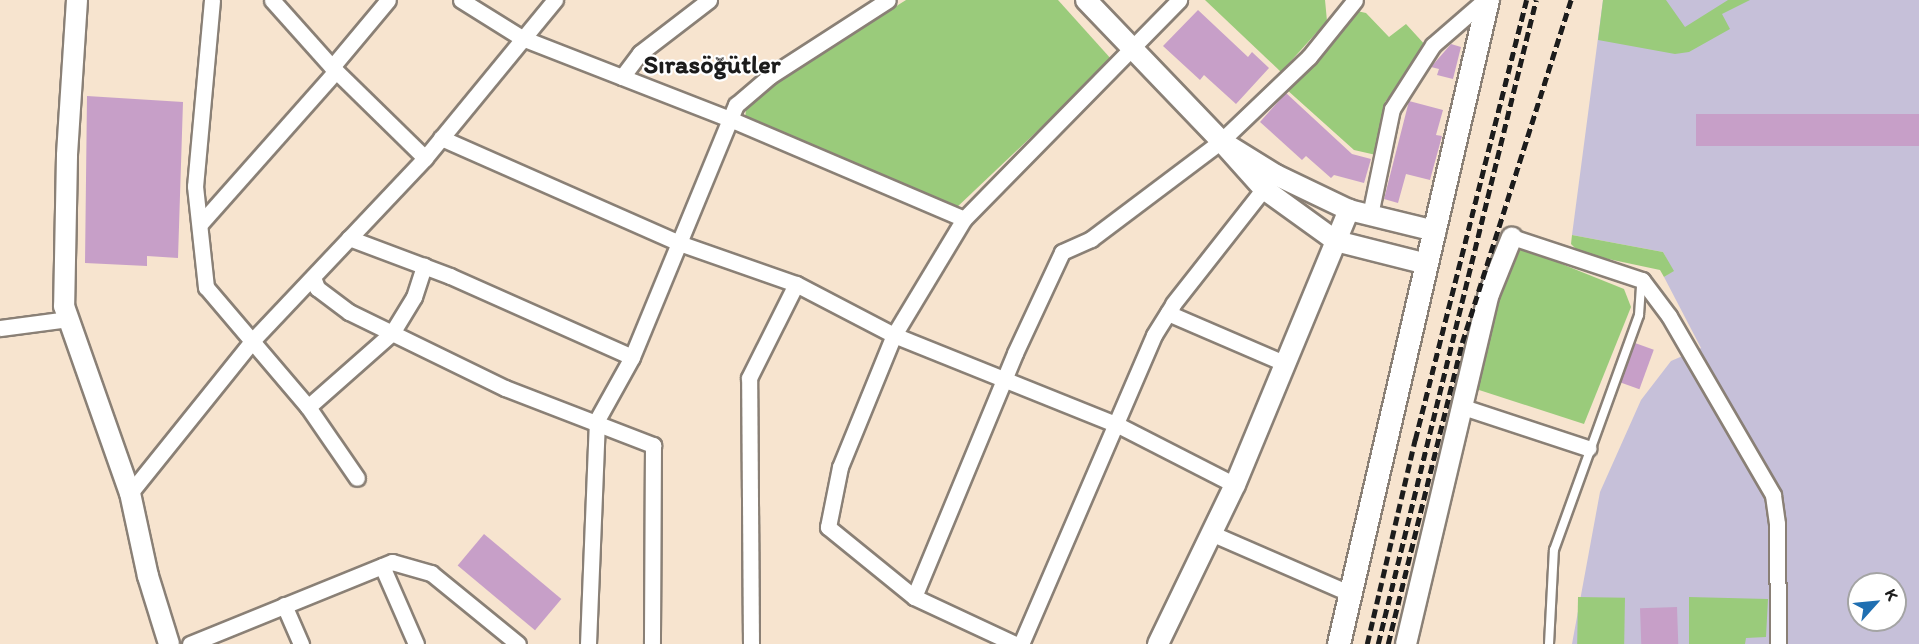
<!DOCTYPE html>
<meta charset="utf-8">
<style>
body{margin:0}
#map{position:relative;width:1919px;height:644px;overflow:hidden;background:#f7e4cf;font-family:Itim,sans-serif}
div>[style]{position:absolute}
.industrial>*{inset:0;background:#c6c0d9}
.green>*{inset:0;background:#9acb7b;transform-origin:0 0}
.building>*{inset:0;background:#c79fc8;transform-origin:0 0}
.roads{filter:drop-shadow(2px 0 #8a8076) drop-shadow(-2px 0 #8a8076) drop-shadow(0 2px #8a8076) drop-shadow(0 -2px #8a8076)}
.service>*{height:8px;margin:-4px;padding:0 4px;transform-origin:4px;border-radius:4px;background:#fff}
.minor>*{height:15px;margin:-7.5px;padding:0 7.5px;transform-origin:7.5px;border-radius:7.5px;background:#fff}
.tertiary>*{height:20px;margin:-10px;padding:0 10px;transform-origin:10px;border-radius:10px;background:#fff}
.secondary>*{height:22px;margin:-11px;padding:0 11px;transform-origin:11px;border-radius:11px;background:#fff}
.rail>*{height:4.5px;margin-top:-2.25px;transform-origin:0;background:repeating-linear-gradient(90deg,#1c1c1c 0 9px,transparent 0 13.5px)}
span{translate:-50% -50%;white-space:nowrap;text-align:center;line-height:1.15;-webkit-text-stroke:4.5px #fff;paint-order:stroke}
.district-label{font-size:26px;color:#1c1c1c;font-weight:700}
.north{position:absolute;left:1847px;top:572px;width:60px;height:60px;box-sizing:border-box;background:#fff;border:2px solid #a4a4a4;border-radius:50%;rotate:63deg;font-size:16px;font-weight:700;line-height:24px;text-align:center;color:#1c1c1c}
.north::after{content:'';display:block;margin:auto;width:21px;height:27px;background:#1f6fb2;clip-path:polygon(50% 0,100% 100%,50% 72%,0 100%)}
</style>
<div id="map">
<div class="industrial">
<i style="clip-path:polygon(evenodd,1603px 0,1919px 0,1919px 644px,1572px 644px,1600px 492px,1641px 400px,1671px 361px,1701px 348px,1664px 277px,1673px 271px,1663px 252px,1572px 235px,1603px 0,1859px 584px,1895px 584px,1895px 620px,1859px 620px,1859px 584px)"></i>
</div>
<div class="green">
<i style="clip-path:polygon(906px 0,1058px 0,1112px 60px,954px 210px,745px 121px,746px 108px,767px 88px)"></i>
<i style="clip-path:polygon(1205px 0,1325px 0,1327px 21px,1281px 72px)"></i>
<i style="clip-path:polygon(1603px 0,1666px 0,1685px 27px,1728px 0,1750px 0,1722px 14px,1730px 29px,1689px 52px,1675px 54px,1598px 40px)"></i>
<i style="clip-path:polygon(1357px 11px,1366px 13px,1389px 37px,1406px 24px,1427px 47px,1385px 102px,1376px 155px,1354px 150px,1286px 89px)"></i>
<i style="clip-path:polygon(1572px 235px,1663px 252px,1674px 271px,1664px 277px,1660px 270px,1580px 253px,1571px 244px)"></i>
<i style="clip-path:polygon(1522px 248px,1624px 289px,1631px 307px,1584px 424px,1476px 389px,1509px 253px)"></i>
<i style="left:1578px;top:597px;width:47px;height:47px;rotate:1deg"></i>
<i style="clip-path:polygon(1689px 597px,1768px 599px,1766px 637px,1746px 638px,1745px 644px,1689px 644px)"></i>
</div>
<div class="building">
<i style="clip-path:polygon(1198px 10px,1248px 57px,1252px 52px,1269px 68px,1236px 104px,1204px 75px,1200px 80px,1163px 46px)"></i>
<i style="clip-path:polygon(1451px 44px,1461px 47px,1453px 79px,1437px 75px,1439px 69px,1431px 67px)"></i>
<i style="clip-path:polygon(1286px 93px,1352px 154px,1371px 159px,1364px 183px,1334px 175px,1331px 178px,1306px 156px,1302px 160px,1260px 122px)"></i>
<i style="clip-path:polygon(87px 96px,183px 102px,178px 258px,147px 256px,147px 266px,85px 263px)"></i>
<i style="clip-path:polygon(1409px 101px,1443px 110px,1436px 135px,1442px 136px,1430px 180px,1406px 174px,1398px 203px,1384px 199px)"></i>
<i style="left:1919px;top:114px;width:32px;height:223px;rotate:90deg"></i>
<i style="left:1635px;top:343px;width:20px;height:42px;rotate:20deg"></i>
<i style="left:484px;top:534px;width:101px;height:41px;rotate:40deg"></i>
<i style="left:1677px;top:607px;width:37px;height:37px;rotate:88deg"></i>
</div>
<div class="roads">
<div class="service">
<i style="left:1549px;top:644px;width:94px;rotate:-87deg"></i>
<i style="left:1554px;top:550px;width:250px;rotate:-70.1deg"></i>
<i style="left:1639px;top:315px;width:32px;rotate:-86deg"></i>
</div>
<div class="minor">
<i style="left:212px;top:0;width:187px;rotate:95.2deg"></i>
<i style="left:195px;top:186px;width:102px;rotate:83.8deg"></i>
<i style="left:206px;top:287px;width:157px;rotate:49.6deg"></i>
<i style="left:308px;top:407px;width:86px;rotate:55.4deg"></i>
<i style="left:272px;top:0;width:90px;rotate:48.2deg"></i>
<i style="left:332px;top:67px;width:130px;rotate:44.4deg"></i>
<i style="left:461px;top:0;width:72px;rotate:31.9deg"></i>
<i style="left:522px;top:38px;width:223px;rotate:21.3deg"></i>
<i style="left:730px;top:119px;width:254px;rotate:23.1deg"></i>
<i style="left:332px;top:67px;width:87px;rotate:-50.1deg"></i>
<i style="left:622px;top:77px;width:30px;rotate:-53deg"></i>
<i style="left:640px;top:53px;width:87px;rotate:-37.5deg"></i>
<i style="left:441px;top:138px;width:260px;rotate:23.8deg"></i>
<i style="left:679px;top:243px;width:124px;rotate:19.3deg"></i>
<i style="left:796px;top:284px;width:110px;rotate:27.5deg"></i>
<i style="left:894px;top:335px;width:241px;rotate:21.9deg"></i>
<i style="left:1118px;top:425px;width:131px;rotate:27.1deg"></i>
<i style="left:1370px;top:215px;width:108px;rotate:-78.3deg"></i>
<i style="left:1392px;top:109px;width:76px;rotate:-57.4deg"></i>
<i style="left:1433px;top:45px;width:69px;rotate:-40.9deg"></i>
<i style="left:201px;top:223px;width:203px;rotate:-48.4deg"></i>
<i style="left:1512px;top:237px;width:137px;rotate:18.3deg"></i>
<i style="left:1642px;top:280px;width:45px;rotate:53.1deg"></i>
<i style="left:1669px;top:316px;width:207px;rotate:59.8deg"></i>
<i style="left:1773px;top:495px;width:29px;rotate:82deg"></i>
<i style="left:1777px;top:524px;width:120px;rotate:89.5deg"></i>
<i style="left:349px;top:238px;width:108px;rotate:20.6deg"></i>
<i style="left:450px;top:276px;width:199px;rotate:24deg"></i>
<i style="left:313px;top:277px;width:12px;rotate:70deg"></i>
<i style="left:317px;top:288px;width:40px;rotate:37deg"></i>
<i style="left:349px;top:312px;width:174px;rotate:26deg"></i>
<i style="left:505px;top:388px;width:159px;rotate:21.1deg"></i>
<i style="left:653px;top:445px;width:199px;rotate:90.3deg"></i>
<i style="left:1168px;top:313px;width:126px;rotate:23.3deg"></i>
<i style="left:0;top:328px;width:69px;rotate:-7.5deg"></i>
<i style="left:308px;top:407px;width:112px;rotate:-41.4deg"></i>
<i style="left:392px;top:333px;width:42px;rotate:-58.6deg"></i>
<i style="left:414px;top:297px;width:33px;rotate:-72deg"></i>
<i style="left:1463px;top:407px;width:132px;rotate:18.2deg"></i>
<i style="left:130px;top:493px;width:196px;rotate:-51.2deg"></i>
<i style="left:253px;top:340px;width:250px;rotate:-46.6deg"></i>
<i style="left:425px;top:158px;width:205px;rotate:-50.6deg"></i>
<i style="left:1211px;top:533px;width:150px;rotate:23.5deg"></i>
<i style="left:382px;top:566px;width:85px;rotate:66.4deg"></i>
<i style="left:914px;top:597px;width:264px;rotate:-67.5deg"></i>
<i style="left:1015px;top:353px;width:111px;rotate:-65deg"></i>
<i style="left:1062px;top:252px;width:32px;rotate:-24deg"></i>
<i style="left:1091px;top:239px;width:163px;rotate:-37deg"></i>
<i style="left:1221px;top:141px;width:122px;rotate:-43.7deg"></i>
<i style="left:1309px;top:57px;width:73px;rotate:-51.1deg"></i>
<i style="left:284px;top:605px;width:43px;rotate:66.4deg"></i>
<i style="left:190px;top:644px;width:218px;rotate:-22.1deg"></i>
<i style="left:392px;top:562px;width:41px;rotate:15.8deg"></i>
<i style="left:431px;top:573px;width:112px;rotate:39.2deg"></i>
<i style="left:588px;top:644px;width:224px;rotate:-87.7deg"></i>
<i style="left:597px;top:420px;width:72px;rotate:-60.9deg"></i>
<i style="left:632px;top:357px;width:273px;rotate:-67.6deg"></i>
<i style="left:736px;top:105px;width:45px;rotate:-40.5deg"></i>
<i style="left:770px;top:76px;width:140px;rotate:-32.8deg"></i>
<i style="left:751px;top:644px;width:266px;rotate:-90.4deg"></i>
<i style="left:749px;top:378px;width:105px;rotate:-63.4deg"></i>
<i style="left:1015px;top:644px;width:111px;rotate:-155deg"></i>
<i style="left:914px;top:597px;width:111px;rotate:-140.9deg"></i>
<i style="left:828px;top:527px;width:61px;rotate:-78.7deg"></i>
<i style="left:840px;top:467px;width:143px;rotate:-67.8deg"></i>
<i style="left:894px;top:335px;width:135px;rotate:-58.9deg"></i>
<i style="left:964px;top:219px;width:307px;rotate:-45.5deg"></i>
<i style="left:1021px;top:644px;width:336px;rotate:-66.7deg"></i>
<i style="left:1154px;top:335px;width:36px;rotate:-58deg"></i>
<i style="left:1173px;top:304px;width:155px;rotate:-51.8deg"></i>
</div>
<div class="tertiary">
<i style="left:77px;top:0;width:156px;rotate:93.7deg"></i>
<i style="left:67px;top:156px;width:150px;rotate:91.1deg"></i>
<i style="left:64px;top:306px;width:198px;rotate:70.6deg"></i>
<i style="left:130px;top:493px;width:85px;rotate:77.8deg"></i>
<i style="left:148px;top:576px;width:71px;rotate:72.8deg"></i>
<i style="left:1086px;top:0;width:195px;rotate:46.2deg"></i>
<i style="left:1427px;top:264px;width:94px;rotate:-165.8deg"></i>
<i style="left:1336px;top:241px;width:89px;rotate:-144.2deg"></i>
<i style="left:1264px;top:189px;width:64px;rotate:-131.9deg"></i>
<i style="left:1221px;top:141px;width:65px;rotate:31.7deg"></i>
<i style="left:1276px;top:175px;width:81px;rotate:25.6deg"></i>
<i style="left:1349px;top:210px;width:89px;rotate:13.7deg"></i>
<i style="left:1158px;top:644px;width:177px;rotate:-64.2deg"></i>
<i style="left:1235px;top:485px;width:298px;rotate:-67.5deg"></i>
<i style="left:1406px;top:644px;width:360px;rotate:-76.7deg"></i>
<i style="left:1489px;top:294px;width:61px;rotate:-68deg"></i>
</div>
<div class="secondary">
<i style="left:1339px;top:644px;width:661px;rotate:-76.97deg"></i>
</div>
</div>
<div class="rail">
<i style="left:1367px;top:644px;width:210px;rotate:-76.8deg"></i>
<i style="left:1415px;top:440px;width:454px;rotate:-75.8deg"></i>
<i style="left:1378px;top:644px;width:663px;rotate:-76.22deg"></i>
<i style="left:1388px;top:644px;width:310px;rotate:-76.2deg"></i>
<i style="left:1462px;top:343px;width:360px;rotate:-72.4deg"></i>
</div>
<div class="district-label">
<span style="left:712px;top:65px">Sırasöğütler</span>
</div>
<div class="north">K</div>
</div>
